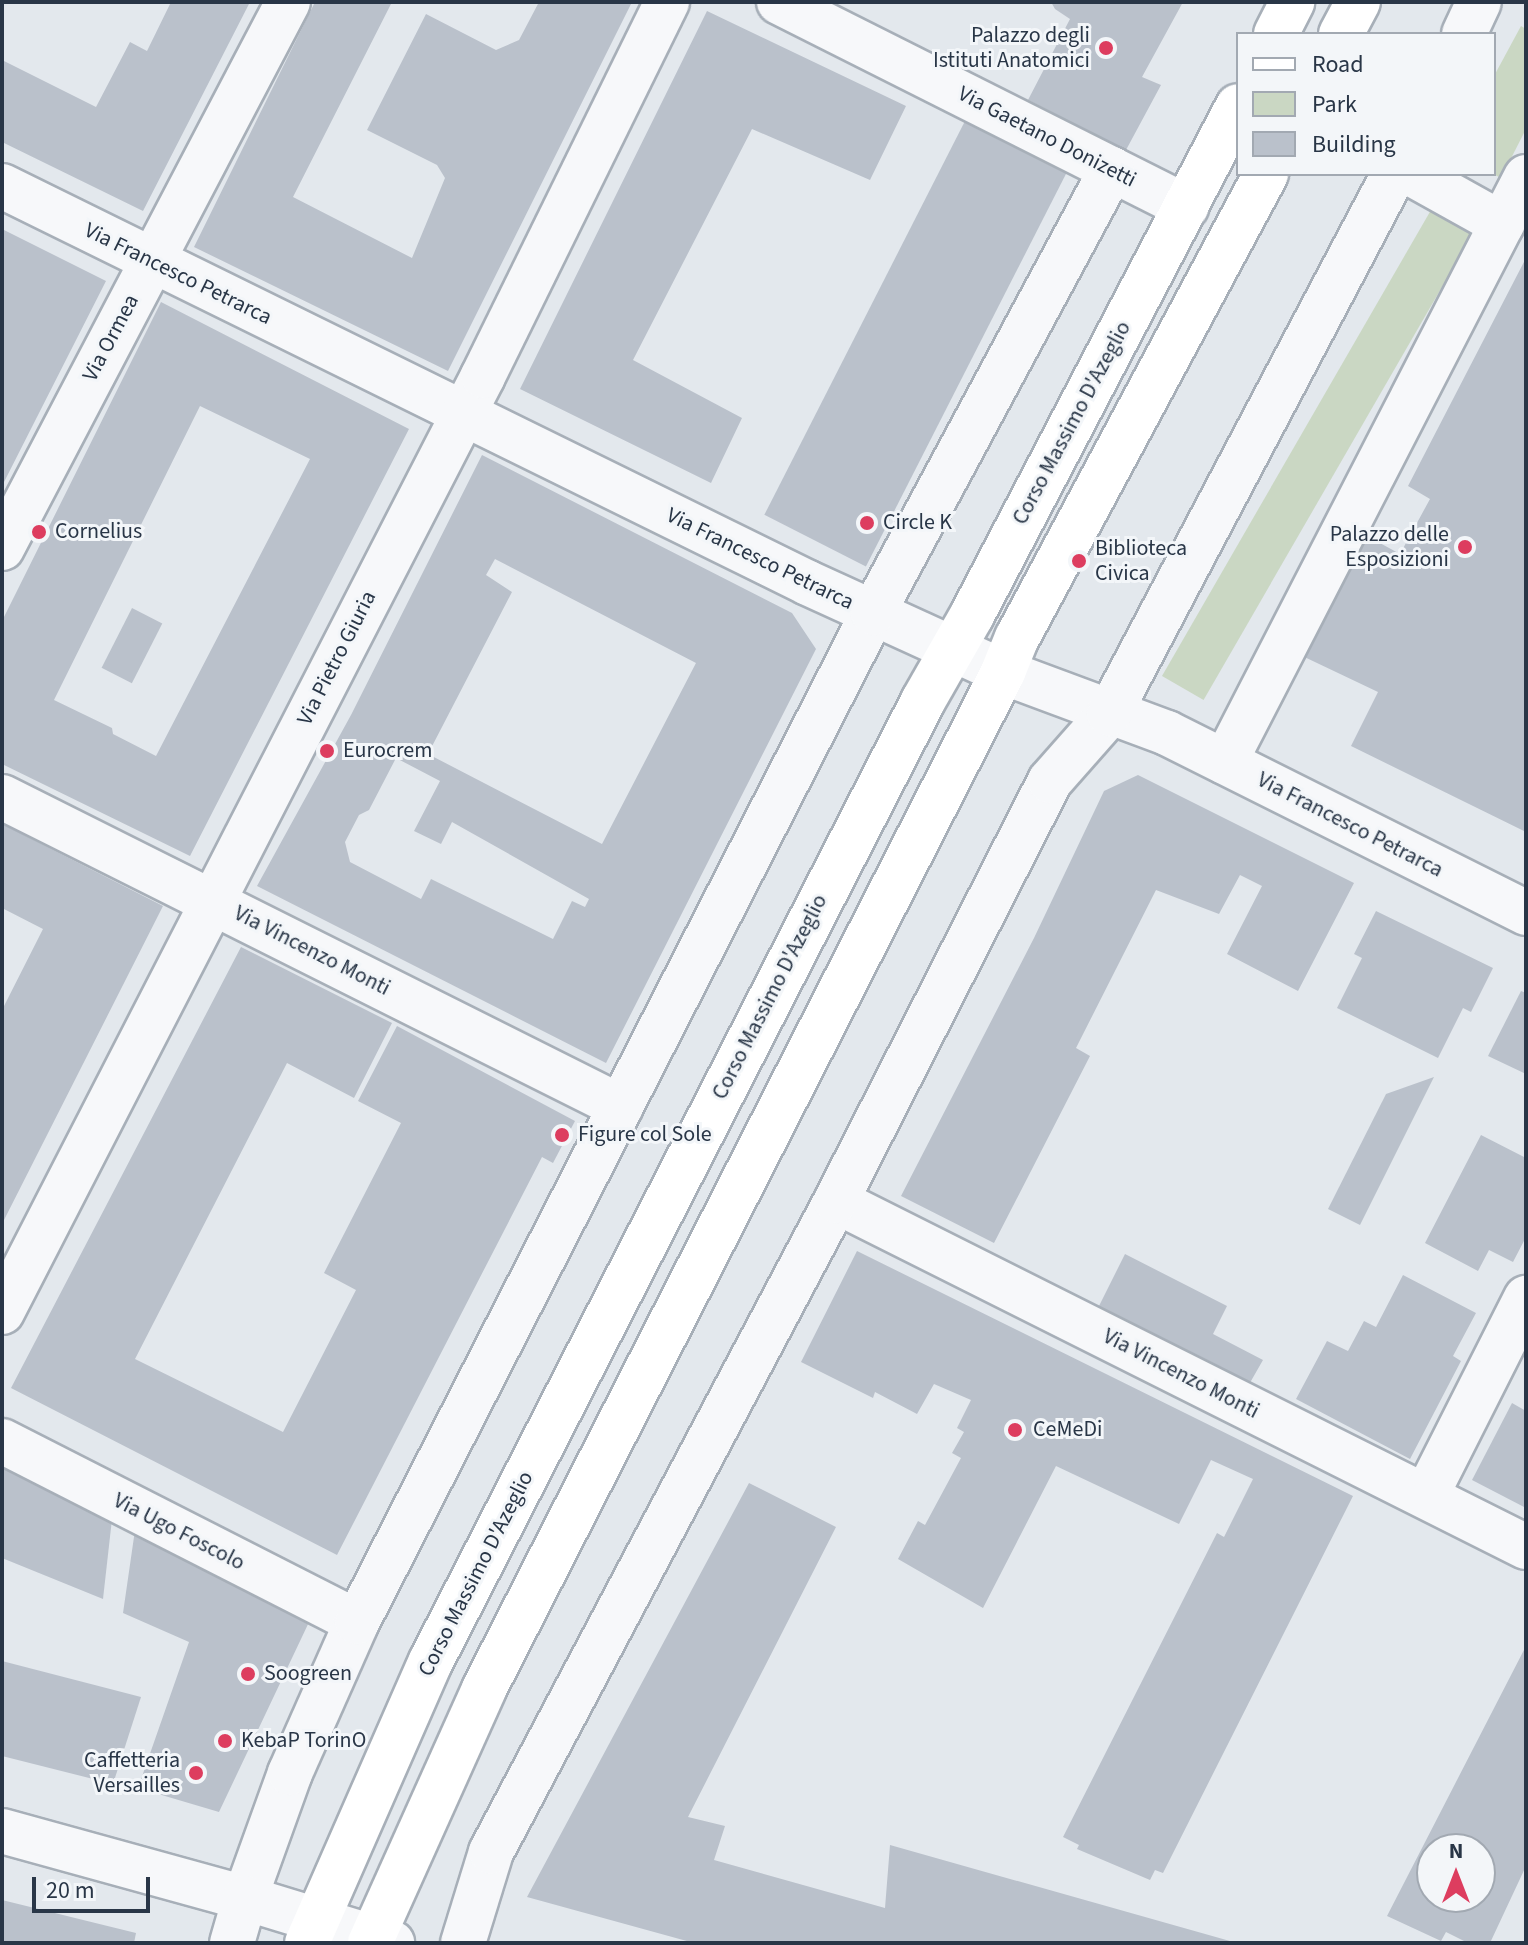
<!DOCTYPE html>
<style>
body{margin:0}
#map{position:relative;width:1528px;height:1945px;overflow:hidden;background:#e3e8ed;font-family:"Source Sans 3",sans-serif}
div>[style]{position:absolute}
.green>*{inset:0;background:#cad7c3;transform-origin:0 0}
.building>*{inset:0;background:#bac1cb;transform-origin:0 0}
.roads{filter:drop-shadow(2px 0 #a7afb8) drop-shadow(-2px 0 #a7afb8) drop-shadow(0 2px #a7afb8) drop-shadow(0 -2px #a7afb8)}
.minor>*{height:44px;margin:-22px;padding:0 22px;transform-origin:22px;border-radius:22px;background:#f7f8fa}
.tertiary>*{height:44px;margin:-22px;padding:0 22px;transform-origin:22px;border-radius:22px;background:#f7f8fa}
.primary>*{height:44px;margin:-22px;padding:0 22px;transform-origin:22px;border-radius:22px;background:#fff}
.dots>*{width:22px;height:22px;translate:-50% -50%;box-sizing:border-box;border:4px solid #f3f6f9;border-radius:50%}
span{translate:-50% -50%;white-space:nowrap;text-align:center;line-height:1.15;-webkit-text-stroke:6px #f3f6f9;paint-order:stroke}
.poi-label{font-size:22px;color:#293647}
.right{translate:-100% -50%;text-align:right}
.left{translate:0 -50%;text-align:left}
.street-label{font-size:22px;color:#293647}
.frame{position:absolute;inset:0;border:4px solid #293647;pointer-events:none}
.legend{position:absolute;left:1236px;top:32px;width:260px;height:144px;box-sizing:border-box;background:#f3f6f9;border:2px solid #a2a9b2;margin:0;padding:10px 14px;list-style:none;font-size:24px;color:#293647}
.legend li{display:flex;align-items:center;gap:16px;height:40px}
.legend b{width:40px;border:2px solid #a2a9b2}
.north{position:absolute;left:1416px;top:1833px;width:80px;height:80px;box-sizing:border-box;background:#f3f6f9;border:2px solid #a2a9b2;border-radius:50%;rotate:0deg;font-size:22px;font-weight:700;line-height:32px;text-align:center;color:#293647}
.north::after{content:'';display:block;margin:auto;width:28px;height:36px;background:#dd3d5f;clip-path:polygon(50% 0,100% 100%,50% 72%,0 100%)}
.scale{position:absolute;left:32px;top:1877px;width:118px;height:36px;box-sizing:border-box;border:4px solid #293647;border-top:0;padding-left:10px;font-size:24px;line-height:28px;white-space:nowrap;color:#293647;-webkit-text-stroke:6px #f3f6f9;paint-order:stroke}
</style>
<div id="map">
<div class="green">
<i style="clip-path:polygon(1521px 26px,1526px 29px,1526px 129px,1501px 178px,1493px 174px,1494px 76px)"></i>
<i style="left:1431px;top:210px;width:48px;height:538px;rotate:30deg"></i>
</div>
<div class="building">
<i style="clip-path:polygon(171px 2px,250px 2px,143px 211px,2px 142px,2px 60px,96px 107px,130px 42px,147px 51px)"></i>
<i style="clip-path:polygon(315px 2px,392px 2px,293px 197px,412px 258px,445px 178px,437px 165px,367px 130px,426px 14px,496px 50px,519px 40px,539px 2px,632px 2px,448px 371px,194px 247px)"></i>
<i style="clip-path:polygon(1051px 2px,1183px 2px,1142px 77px,1161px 85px,1126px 150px,1028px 100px,1070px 19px,1055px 9px)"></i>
<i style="clip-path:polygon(707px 11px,906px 106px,870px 180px,752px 129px,633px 360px,742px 418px,711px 483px,520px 389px)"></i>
<i style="left:965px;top:121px;width:114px;height:442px;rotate:27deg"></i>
<i style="clip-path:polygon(2px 229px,106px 281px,2px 486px,4px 311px)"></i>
<i style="clip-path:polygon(1526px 258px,1526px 832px,1351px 746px,1378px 692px,1296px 653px,1358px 531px,1400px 554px,1430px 499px,1408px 486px)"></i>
<i style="clip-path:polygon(evenodd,161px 302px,409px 429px,190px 856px,2px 764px,2px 621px,161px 302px,200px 406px,310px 459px,156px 756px,113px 734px,112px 728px,54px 700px,200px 406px)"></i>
<i style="clip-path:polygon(evenodd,482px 455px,792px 613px,816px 649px,606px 1063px,257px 886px,351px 715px,482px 455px,495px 559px,696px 663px,602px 844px,428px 754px,512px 592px,486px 575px,495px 559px,482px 455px,396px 758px,440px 781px,414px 831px,441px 844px,452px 822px,589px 899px,585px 907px,572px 901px,553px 939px,431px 879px,421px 899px,350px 862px,345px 842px,359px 815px,369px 810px,396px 758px)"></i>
<i style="left:132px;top:608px;width:34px;height:67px;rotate:27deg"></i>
<i style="clip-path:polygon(1138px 775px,1354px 883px,1298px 991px,1227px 954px,1262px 886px,1240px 875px,1219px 914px,1156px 890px,1076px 1048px,1090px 1056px,994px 1243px,901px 1196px,1034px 938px,1104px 791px)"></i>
<i style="clip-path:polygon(2px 824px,163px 906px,2px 1224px,2px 1010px,43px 929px,2px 908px)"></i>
<i style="clip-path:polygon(1376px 911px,1493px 968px,1471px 1012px,1463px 1008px,1438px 1058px,1337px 1008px,1362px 958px,1354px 954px)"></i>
<i style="clip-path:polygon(241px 947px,392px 1023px,354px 1098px,287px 1063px,135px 1359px,283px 1432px,356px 1290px,324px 1273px,401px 1123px,358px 1101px,397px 1026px,575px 1121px,553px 1163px,542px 1157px,337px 1555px,11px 1388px)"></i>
<i style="clip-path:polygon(1521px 991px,1526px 993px,1526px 1074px,1488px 1056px)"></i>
<i style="clip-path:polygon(1434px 1077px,1360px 1225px,1328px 1209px,1386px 1094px)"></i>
<i style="clip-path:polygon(1481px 1135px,1526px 1158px,1526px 1237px,1513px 1262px,1489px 1250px,1478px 1271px,1425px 1243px)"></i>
<i style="clip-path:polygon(857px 1251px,1353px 1496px,1163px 1873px,1155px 1870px,1150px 1880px,1077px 1849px,1079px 1845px,1063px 1837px,1217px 1533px,1224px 1537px,1253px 1479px,1211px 1460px,1179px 1524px,1056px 1466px,983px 1608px,898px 1559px,918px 1521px,925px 1525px,961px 1458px,952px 1453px,964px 1432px,957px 1428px,971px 1400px,934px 1384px,917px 1414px,875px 1392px,873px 1398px,801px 1362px)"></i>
<i style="clip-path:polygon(1125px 1254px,1227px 1306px,1213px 1334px,1263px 1360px,1247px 1388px,1095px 1314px)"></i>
<i style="clip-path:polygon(1403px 1275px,1476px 1313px,1453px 1356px,1461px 1361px,1410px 1459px,1296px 1399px,1327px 1341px,1348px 1351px,1364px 1321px,1376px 1327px)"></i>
<i style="clip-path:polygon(1512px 1403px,1526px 1411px,1526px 1508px,1472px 1480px)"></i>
<i style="clip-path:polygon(2px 1464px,112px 1519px,103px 1599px,2px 1558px)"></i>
<i style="clip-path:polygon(749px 1483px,836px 1527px,688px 1817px,725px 1826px,714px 1860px,885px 1908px,890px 1845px,1237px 1943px,694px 1943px,527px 1897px)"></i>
<i style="clip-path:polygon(135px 1530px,310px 1620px,219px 1812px,138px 1788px,189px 1642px,123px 1613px)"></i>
<i style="clip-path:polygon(evenodd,1526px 1646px,1526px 1866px,1490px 1943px,1468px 1943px,1446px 1932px,1441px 1941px,1387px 1916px,1526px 1646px,1432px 1849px,1480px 1849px,1480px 1897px,1432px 1897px,1432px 1849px)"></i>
<i style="clip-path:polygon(2px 1661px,141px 1697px,113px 1784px,2px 1756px)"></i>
<i style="clip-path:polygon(2px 1900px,136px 1933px,134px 1943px,2px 1943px)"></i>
</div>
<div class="roads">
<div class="minor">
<i style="left:779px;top:2px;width:456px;rotate:26.7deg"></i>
<i style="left:1464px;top:34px;width:35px;rotate:-65deg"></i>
<i style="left:1412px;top:174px;width:103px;rotate:29.1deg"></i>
<i style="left:2px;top:186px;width:898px;rotate:26.22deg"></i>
<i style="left:808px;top:583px;width:214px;rotate:24.5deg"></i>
<i style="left:1003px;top:672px;width:175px;rotate:20.4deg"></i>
<i style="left:1167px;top:733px;width:402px;rotate:26.6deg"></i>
<i style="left:2px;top:548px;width:616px;rotate:-62.35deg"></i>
<i style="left:1225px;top:762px;width:658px;rotate:-62.77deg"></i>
<i style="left:2px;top:797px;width:692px;rotate:26.6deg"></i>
<i style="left:836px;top:1201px;width:772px;rotate:26.63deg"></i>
<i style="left:2px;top:1312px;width:1052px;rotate:-62.8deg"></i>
<i style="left:483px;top:376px;width:417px;rotate:-63.8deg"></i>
<i style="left:2px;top:1441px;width:398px;rotate:27deg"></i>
<i style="left:1426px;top:1496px;width:222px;rotate:-63.2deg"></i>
<i style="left:245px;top:1898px;width:133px;rotate:-70.2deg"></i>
<i style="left:290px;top:1773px;width:165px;rotate:-66.1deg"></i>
<i style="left:357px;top:1622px;width:1133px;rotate:-62.91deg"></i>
<i style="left:873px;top:613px;width:504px;rotate:-61.71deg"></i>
<i style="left:463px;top:1943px;width:95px;rotate:-72.9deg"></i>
<i style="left:491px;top:1852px;width:737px;rotate:-62.08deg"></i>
<i style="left:836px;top:1201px;width:471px;rotate:-63deg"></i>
<i style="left:1050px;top:781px;width:89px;rotate:-48.6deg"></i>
<i style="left:1109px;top:714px;width:611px;rotate:-62.18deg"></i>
</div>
<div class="tertiary">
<i style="left:2px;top:1831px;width:252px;rotate:15.4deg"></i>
<i style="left:245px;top:1898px;width:154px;rotate:17deg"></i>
<i style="left:232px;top:1943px;width:47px;rotate:-73.9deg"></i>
</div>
<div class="primary">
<i style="left:1276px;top:34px;width:36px;rotate:-63deg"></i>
<i style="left:1341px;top:34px;width:36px;rotate:-62deg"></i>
<i style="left:307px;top:1943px;width:308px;rotate:-66.3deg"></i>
<i style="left:431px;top:1661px;width:1079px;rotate:-62.86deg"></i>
<i style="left:923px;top:701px;width:99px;rotate:-60.3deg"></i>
<i style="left:972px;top:615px;width:574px;rotate:-62.41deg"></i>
<i style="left:370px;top:1943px;width:278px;rotate:-65.8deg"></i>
<i style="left:484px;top:1689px;width:1142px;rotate:-62.96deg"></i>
<i style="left:1003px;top:672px;width:37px;rotate:-68deg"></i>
<i style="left:1017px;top:638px;width:527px;rotate:-61.78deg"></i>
</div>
</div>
<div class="dots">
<i style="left:1106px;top:48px;background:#dd3d5f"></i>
<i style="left:867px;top:523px;background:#dd3d5f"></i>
<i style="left:39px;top:532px;background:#dd3d5f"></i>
<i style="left:1465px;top:547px;background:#dd3d5f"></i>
<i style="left:1079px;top:561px;background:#dd3d5f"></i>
<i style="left:327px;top:751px;background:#dd3d5f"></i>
<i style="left:562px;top:1135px;background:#dd3d5f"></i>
<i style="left:1015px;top:1430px;background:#dd3d5f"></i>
<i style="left:248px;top:1674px;background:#dd3d5f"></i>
<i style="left:225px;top:1741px;background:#dd3d5f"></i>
<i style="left:196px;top:1773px;background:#dd3d5f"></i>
</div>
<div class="poi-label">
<span class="right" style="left:1090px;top:48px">Palazzo degli<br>Istituti Anatomici</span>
<span class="left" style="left:883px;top:523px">Circle K</span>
<span class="left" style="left:55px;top:532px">Cornelius</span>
<span class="right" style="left:1449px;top:547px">Palazzo delle<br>Esposizioni</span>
<span class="left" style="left:1095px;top:561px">Biblioteca<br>Civica</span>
<span class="left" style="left:343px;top:751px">Eurocrem</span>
<span class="left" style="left:578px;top:1135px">Figure col Sole</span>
<span class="left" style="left:1033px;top:1430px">CeMeDi</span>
<span class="left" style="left:264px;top:1674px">Soogreen</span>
<span class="left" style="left:241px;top:1741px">KebaP TorinO</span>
<span class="right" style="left:180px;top:1773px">Caffetteria<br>Versailles</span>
</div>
<div class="street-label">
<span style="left:1047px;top:137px;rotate:27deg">Via Gaetano Donizetti</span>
<span style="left:178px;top:274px;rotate:26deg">Via Francesco Petrarca</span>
<span style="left:111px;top:338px;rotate:-62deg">Via Ormea</span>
<span style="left:1072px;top:423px;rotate:-62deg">Corso Massimo D'Azeglio</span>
<span style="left:760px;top:559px;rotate:26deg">Via Francesco Petrarca</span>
<span style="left:337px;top:658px;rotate:-63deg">Via Pietro Giuria</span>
<span style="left:1350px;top:825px;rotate:27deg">Via Francesco Petrarca</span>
<span style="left:312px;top:951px;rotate:27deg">Via Vincenzo Monti</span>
<span style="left:770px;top:997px;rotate:-63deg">Corso Massimo D'Azeglio</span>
<span style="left:1181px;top:1374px;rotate:27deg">Via Vincenzo Monti</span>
<span style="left:179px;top:1532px;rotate:27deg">Via Ugo Foscolo</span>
<span style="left:476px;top:1574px;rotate:-63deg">Corso Massimo D'Azeglio</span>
</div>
<div class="frame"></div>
<ul class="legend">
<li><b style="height:10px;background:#fff"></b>Road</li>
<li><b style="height:22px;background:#cad7c3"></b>Park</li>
<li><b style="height:22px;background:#bac1cb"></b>Building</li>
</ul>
<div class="north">N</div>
<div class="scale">20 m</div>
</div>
